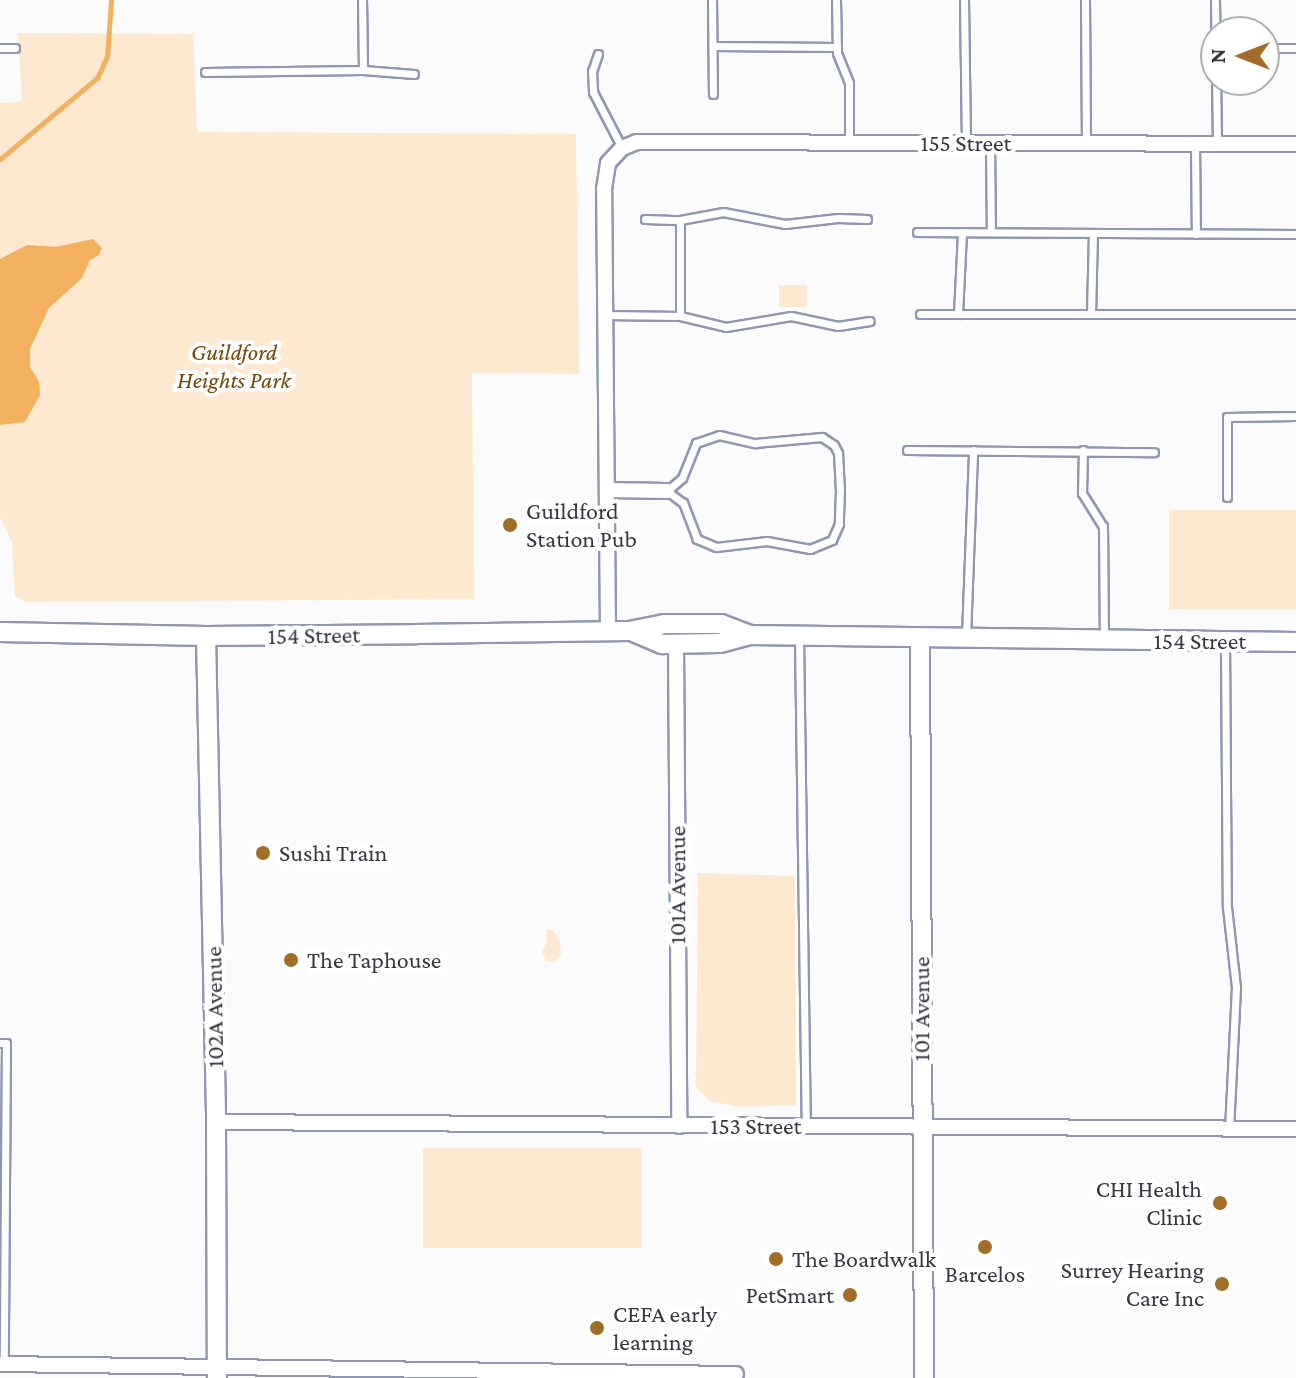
<!DOCTYPE html>
<style>
body{margin:0}
#map{position:relative;width:1296px;height:1378px;overflow:hidden;background:#fbfbfb;font-family:"Crimson Pro",serif}
div>[style]{position:absolute}
.green>*{inset:0;background:#ffe8d0;transform-origin:0 0}
.water>*{inset:0;background:#f3b05f}
.stream>*{height:5px;margin:-2.5px;padding:0 2.5px;transform-origin:2.5px;border-radius:2.5px;background:#f3b05f}
.roads{filter:drop-shadow(2px 0 #8f97b2) drop-shadow(-2px 0 #8f97b2) drop-shadow(0 2px #8f97b2) drop-shadow(0 -2px #8f97b2)}
.lane>*{height:7px;margin:-3.5px;padding:0 3.5px;transform-origin:3.5px;border-radius:3.5px;background:#fff}
.street>*{height:14px;margin:-7px;padding:0 7px;transform-origin:7px;border-radius:7px;background:#fff}
.secondary>*{height:18px;margin:-9px;padding:0 9px;transform-origin:9px;border-radius:9px;background:#fff}
.dots>*{width:22px;height:22px;translate:-50% -50%;box-sizing:border-box;border:4px solid #fff;border-radius:50%}
span{translate:-50% -50%;white-space:nowrap;text-align:center;line-height:1.15;-webkit-text-stroke:8px #fff;paint-order:stroke}
.street-label{font-size:24px;color:#343742}
.park-label{font-size:24px;color:#734806;font-style:italic}
.poi-label{font-size:24px;color:#343742}
.left{translate:0 -50%;text-align:left}
.right{translate:-100% -50%;text-align:right}
.north{position:absolute;left:1200px;top:16px;width:80px;height:80px;box-sizing:border-box;background:#fff;border:2px solid #aeafb3;border-radius:50%;rotate:270deg;font-size:22px;font-weight:700;line-height:32px;text-align:center;color:#343742}
.north::after{content:'';display:block;margin:auto;width:28px;height:36px;background:#a26d26;clip-path:polygon(50% 0,100% 100%,50% 72%,0 100%)}
</style>
<div id="map">
<div class="green">
<i style="clip-path:polygon(18px 33px,193px 34px,197px 132px,576px 134px,579px 374px,472px 373px,474px 599px,26px 602px,15px 596px,12px 542px,0 517px,0 103px,22px 102px)"></i>
<i style="left:779px;top:285px;width:28px;height:22px"></i>
<i style="left:1296px;top:510px;width:99px;height:127px;rotate:90deg"></i>
<i style="clip-path:polygon(698px 873px,795px 876px,796px 1105px,739px 1107px,709px 1101px,696px 1086px)"></i>
<i style="clip-path:polygon(546px 929px,554px 931px,560px 941px,561px 955px,556px 961px,546px 961px,542px 952px,547px 941px)"></i>
<i style="left:423px;top:1148px;width:218px;height:100px"></i>
</div>
<div class="water">
<i style="clip-path:polygon(93px 239px,102px 248px,99px 255px,90px 260px,82px 278px,49px 308px,30px 349px,30px 367px,39px 382px,40px 395px,25px 422px,0 425px,0 259px,27px 245px,56px 247px)"></i>
</div>
<div class="stream">
<i style="left:0;top:159px;width:126px;rotate:-39.9deg"></i>
<i style="left:97px;top:78px;width:23px;rotate:-65deg"></i>
<i style="left:107px;top:57px;width:57px;rotate:-86deg"></i>
</div>
<div class="roads">
<div class="lane">
<i style="left:712px;top:0;width:94px;rotate:89.4deg"></i>
<i style="left:836px;top:0;width:53px;rotate:88.9deg"></i>
<i style="left:837px;top:53px;width:32px;rotate:68deg"></i>
<i style="left:849px;top:83px;width:60px;rotate:90deg"></i>
<i style="left:964px;top:0;width:143px;rotate:89.2deg"></i>
<i style="left:1085px;top:0;width:143px;rotate:89.6deg"></i>
<i style="left:1215px;top:0;width:144px;rotate:89.2deg"></i>
<i style="left:713px;top:46px;width:124px;rotate:0.5deg"></i>
<i style="left:0;top:48px;width:15px"></i>
<i style="left:1264px;top:48px;width:32px"></i>
<i style="left:598px;top:54px;width:18px;rotate:109deg"></i>
<i style="left:592px;top:71px;width:21px;rotate:87deg"></i>
<i style="left:593px;top:92px;width:63px;rotate:62.6deg"></i>
<i style="left:363px;top:70px;width:51px;rotate:4.5deg"></i>
<i style="left:205px;top:72px;width:158px;rotate:-0.7deg"></i>
<i style="left:363px;top:70px;width:70px;rotate:-90.8deg"></i>
<i style="left:990px;top:143px;width:89px;rotate:89.4deg"></i>
<i style="left:1195px;top:144px;width:90px;rotate:89.4deg"></i>
<i style="left:645px;top:219px;width:35px;rotate:2deg"></i>
<i style="left:680px;top:220px;width:44px;rotate:-10.5deg"></i>
<i style="left:723px;top:212px;width:63px;rotate:11deg"></i>
<i style="left:785px;top:224px;width:53px;rotate:-6.5deg"></i>
<i style="left:838px;top:218px;width:29px;rotate:2deg"></i>
<i style="left:680px;top:220px;width:96px;rotate:90deg"></i>
<i style="left:917px;top:232px;width:379px;rotate:0.3deg"></i>
<i style="left:920px;top:314px;width:376px"></i>
<i style="left:958px;top:314px;width:82px;rotate:-87.2deg"></i>
<i style="left:1091px;top:314px;width:81px;rotate:-88.6deg"></i>
<i style="left:605px;top:315px;width:75px;rotate:0.8deg"></i>
<i style="left:680px;top:316px;width:47px;rotate:13.4deg"></i>
<i style="left:726px;top:327px;width:66px;rotate:-9.6deg"></i>
<i style="left:791px;top:316px;width:48px;rotate:12deg"></i>
<i style="left:838px;top:326px;width:32px;rotate:-9deg"></i>
<i style="left:719px;top:435px;width:37px;rotate:13deg"></i>
<i style="left:755px;top:443px;width:67px;rotate:-5.1deg"></i>
<i style="left:822px;top:437px;width:14px;rotate:34deg"></i>
<i style="left:834px;top:445px;width:9px;rotate:63deg"></i>
<i style="left:838px;top:453px;width:36px;rotate:87deg"></i>
<i style="left:840px;top:489px;width:35px;rotate:92deg"></i>
<i style="left:839px;top:524px;width:17px;rotate:114deg"></i>
<i style="left:832px;top:540px;width:24px;rotate:158deg"></i>
<i style="left:810px;top:549px;width:44px;rotate:-169.5deg"></i>
<i style="left:767px;top:541px;width:51px;rotate:173.3deg"></i>
<i style="left:716px;top:547px;width:21px;rotate:-157deg"></i>
<i style="left:697px;top:539px;width:39px;rotate:-111deg"></i>
<i style="left:683px;top:503px;width:20px;rotate:-143deg"></i>
<i style="left:667px;top:491px;width:20px;rotate:-41deg"></i>
<i style="left:682px;top:478px;width:38px;rotate:-68deg"></i>
<i style="left:696px;top:443px;width:24px;rotate:-19deg"></i>
<i style="left:907px;top:450px;width:247px;rotate:0.5deg"></i>
<i style="left:1083px;top:450px;width:43px;rotate:91.3deg"></i>
<i style="left:1082px;top:493px;width:39px;rotate:58deg"></i>
<i style="left:1103px;top:526px;width:112px;rotate:89.5deg"></i>
<i style="left:1227px;top:497px;width:80px;rotate:-90deg"></i>
<i style="left:1227px;top:417px;width:69px;rotate:-0.8deg"></i>
<i style="left:966px;top:636px;width:186px;rotate:-87.8deg"></i>
<i style="left:799px;top:637px;width:490px;rotate:89.2deg"></i>
<i style="left:1225px;top:643px;width:264px;rotate:89.6deg"></i>
<i style="left:1227px;top:907px;width:81px;rotate:83.6deg"></i>
<i style="left:1236px;top:987px;width:141px;rotate:92.8deg"></i>
<i style="left:0;top:1043px;width:6px"></i>
<i style="left:6px;top:1043px;width:321px;rotate:90.4deg"></i>
</div>
<div class="street">
<i style="left:607px;top:490px;width:60px;rotate:1deg"></i>
<i style="left:608px;top:631px;width:442px;rotate:-90.5deg"></i>
<i style="left:604px;top:189px;width:26px;rotate:-81deg"></i>
<i style="left:608px;top:163px;width:21px;rotate:-47deg"></i>
<i style="left:622px;top:148px;width:16px;rotate:-22deg"></i>
<i style="left:637px;top:142px;width:659px;rotate:0.17deg"></i>
<i style="left:676px;top:643px;width:483px;rotate:89.6deg"></i>
<i style="left:216px;top:1122px;width:1080px;rotate:0.37deg"></i>
<i style="left:0;top:1364px;width:736px;rotate:0.78deg"></i>
</div>
<div class="secondary">
<i style="left:631px;top:631px;width:34px;rotate:23deg"></i>
<i style="left:662px;top:644px;width:58px;rotate:-1deg"></i>
<i style="left:720px;top:643px;width:30px;rotate:-15deg"></i>
<i style="left:749px;top:635px;width:547px;rotate:0.73deg"></i>
<i style="left:0;top:632px;width:206px;rotate:1.1deg"></i>
<i style="left:206px;top:636px;width:210px;rotate:-0.5deg"></i>
<i style="left:416px;top:634px;width:213px;rotate:-0.8deg"></i>
<i style="left:629px;top:631px;width:36px;rotate:-11deg"></i>
<i style="left:664px;top:624px;width:57px"></i>
<i style="left:721px;top:624px;width:30px;rotate:21deg"></i>
<i style="left:206px;top:636px;width:486px;rotate:88.8deg"></i>
<i style="left:216px;top:1122px;width:256px;rotate:89.8deg"></i>
<i style="left:920px;top:639px;width:739px;rotate:89.69deg"></i>
</div>
</div>
<div class="dots">
<i style="left:510px;top:525px;background:#a26d26"></i>
<i style="left:263px;top:853px;background:#a26d26"></i>
<i style="left:291px;top:960px;background:#a26d26"></i>
<i style="left:1220px;top:1203px;background:#a26d26"></i>
<i style="left:985px;top:1247px;background:#a26d26"></i>
<i style="left:776px;top:1259px;background:#a26d26"></i>
<i style="left:1222px;top:1284px;background:#a26d26"></i>
<i style="left:850px;top:1295px;background:#a26d26"></i>
<i style="left:597px;top:1328px;background:#a26d26"></i>
</div>
<div class="street-label">
<span style="left:966px;top:143px">155 Street</span>
<span style="left:314px;top:635px;rotate:-1deg">154 Street</span>
<span style="left:1200px;top:641px">154 Street</span>
<span style="left:677px;top:885px;rotate:-90deg">101A Avenue</span>
<span style="left:214px;top:1007px;rotate:-91deg">102A Avenue</span>
<span style="left:921px;top:1009px;rotate:-90deg">101 Avenue</span>
<span style="left:756px;top:1126px">153 Street</span>
</div>
<div class="park-label">
<span style="left:234px;top:366px">Guildford<br>Heights Park</span>
</div>
<div class="poi-label">
<span class="left" style="left:526px;top:525px">Guildford<br>Station Pub</span>
<span class="left" style="left:279px;top:853px">Sushi Train</span>
<span class="left" style="left:307px;top:960px">The Taphouse</span>
<span class="right" style="left:1202px;top:1203px">CHI Health<br>Clinic</span>
<span class="left" style="left:792px;top:1259px">The Boardwalk</span>
<span class="right" style="left:1204px;top:1284px">Surrey Hearing<br>Care Inc</span>
<span style="left:985px;top:1274px">Barcelos</span>
<span class="right" style="left:834px;top:1295px">PetSmart</span>
<span class="left" style="left:613px;top:1328px">CEFA early<br>learning</span>
</div>
<div class="north">N</div>
</div>
